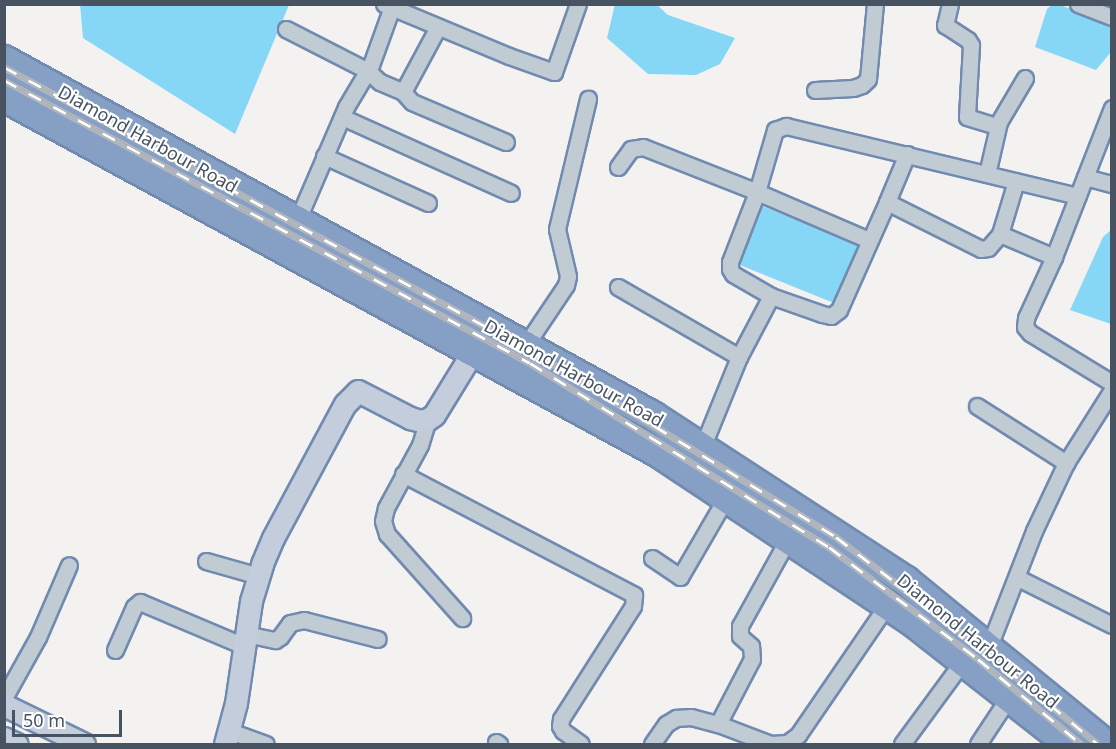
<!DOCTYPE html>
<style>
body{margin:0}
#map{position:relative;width:1116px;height:749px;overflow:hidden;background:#f4f1f1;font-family:"Noto Sans",sans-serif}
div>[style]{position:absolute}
.water>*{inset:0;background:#86d7f5;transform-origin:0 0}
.roads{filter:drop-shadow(2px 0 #708ab0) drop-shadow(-2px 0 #708ab0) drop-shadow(0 2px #708ab0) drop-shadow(0 -2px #708ab0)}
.street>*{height:15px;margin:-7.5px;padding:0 7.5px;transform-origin:7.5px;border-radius:7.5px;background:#c1cbd4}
.secondary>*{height:21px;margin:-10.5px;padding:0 10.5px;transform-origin:10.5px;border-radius:10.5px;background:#c3cddc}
.highway>*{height:28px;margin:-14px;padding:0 14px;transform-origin:14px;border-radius:14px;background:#85a0c4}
.rail>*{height:7px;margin-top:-3.5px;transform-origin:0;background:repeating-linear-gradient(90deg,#fff 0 14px,#b3b6bc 0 28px);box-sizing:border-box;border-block:2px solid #b3b6bc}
span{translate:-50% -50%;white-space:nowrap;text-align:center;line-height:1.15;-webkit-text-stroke:4.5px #fff;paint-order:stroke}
.street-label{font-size:18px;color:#475361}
.frame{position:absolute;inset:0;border:6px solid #475361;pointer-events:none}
.scale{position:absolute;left:12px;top:710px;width:110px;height:27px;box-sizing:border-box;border:3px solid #475361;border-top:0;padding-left:8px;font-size:18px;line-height:21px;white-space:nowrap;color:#475361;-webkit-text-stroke:4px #fff;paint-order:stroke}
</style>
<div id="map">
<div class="water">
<i style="clip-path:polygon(80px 4px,289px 5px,235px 134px,83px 38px)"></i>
<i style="clip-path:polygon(615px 4px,657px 5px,668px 15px,735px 38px,720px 64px,696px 75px,648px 74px,607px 38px)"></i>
<i style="clip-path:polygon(1052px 5px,1060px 5px,1111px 24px,1111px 52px,1096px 70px,1035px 47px,1047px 9px)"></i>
<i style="left:762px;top:206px;width:107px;height:63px;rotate:22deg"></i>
<i style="clip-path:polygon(1111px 230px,1112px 324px,1111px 324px,1070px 310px,1103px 237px)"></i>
</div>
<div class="roads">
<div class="street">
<i style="left:384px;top:4px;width:135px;rotate:22.6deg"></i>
<i style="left:509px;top:56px;width:48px;rotate:19.6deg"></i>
<i style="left:554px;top:72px;width:72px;rotate:-70.6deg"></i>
<i style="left:950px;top:4px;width:22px;rotate:103deg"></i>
<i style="left:945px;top:25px;width:27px;rotate:33deg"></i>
<i style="left:968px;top:40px;width:6px;rotate:59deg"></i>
<i style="left:971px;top:45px;width:72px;rotate:93.2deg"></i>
<i style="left:967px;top:117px;width:31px;rotate:17deg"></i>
<i style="left:1078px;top:4px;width:36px;rotate:21deg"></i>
<i style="left:286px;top:29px;width:92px;rotate:27.1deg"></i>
<i style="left:368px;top:71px;width:16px;rotate:43deg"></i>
<i style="left:380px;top:82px;width:25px;rotate:23deg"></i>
<i style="left:403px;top:92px;width:13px;rotate:48deg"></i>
<i style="left:412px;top:102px;width:102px;rotate:23.1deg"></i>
<i style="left:815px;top:90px;width:38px;rotate:-3deg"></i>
<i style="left:853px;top:88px;width:9px;rotate:-18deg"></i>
<i style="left:862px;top:85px;width:8px;rotate:-45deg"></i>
<i style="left:868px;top:79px;width:75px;rotate:-84.7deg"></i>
<i style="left:403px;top:92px;width:74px;rotate:-61.7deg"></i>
<i style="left:1112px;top:108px;width:160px;rotate:111.3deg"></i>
<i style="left:1054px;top:257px;width:67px;rotate:114.7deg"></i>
<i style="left:1026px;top:318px;width:9px;rotate:96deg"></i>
<i style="left:1025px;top:327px;width:8px;rotate:50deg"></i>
<i style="left:1030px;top:333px;width:96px;rotate:31.4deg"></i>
<i style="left:342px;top:117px;width:185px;rotate:24.2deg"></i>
<i style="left:324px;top:156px;width:114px;rotate:24.3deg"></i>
<i style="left:618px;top:167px;width:22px;rotate:-54deg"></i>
<i style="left:631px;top:149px;width:12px;rotate:-9deg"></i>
<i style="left:643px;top:147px;width:123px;rotate:21.5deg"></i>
<i style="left:757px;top:192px;width:65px;rotate:-73.8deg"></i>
<i style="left:775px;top:130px;width:12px;rotate:-20deg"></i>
<i style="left:786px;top:126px;width:300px;rotate:13.5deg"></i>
<i style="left:987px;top:174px;width:53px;rotate:-77deg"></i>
<i style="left:999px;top:122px;width:51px;rotate:-59.4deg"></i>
<i style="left:1085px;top:177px;width:28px;rotate:15deg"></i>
<i style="left:887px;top:202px;width:52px;rotate:-67.4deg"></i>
<i style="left:297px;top:221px;width:124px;rotate:-66.7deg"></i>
<i style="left:346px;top:107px;width:49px;rotate:-59.2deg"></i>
<i style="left:371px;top:65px;width:65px;rotate:-70.2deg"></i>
<i style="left:1000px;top:234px;width:55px;rotate:-73.2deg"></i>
<i style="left:618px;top:287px;width:140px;rotate:30deg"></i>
<i style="left:771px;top:296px;width:44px;rotate:-149.9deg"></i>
<i style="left:733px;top:274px;width:6px;rotate:-121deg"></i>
<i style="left:730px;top:269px;width:7px;rotate:-90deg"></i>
<i style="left:730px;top:262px;width:75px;rotate:-68.9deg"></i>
<i style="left:757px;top:192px;width:122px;rotate:23.2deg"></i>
<i style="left:525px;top:346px;width:73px;rotate:-56.1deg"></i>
<i style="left:566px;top:285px;width:9px;rotate:-77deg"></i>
<i style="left:568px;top:276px;width:48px;rotate:-103.2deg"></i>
<i style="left:557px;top:229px;width:134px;rotate:-76.6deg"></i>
<i style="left:977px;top:406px;width:106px;rotate:32.6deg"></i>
<i style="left:428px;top:419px;width:27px;rotate:107deg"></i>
<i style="left:420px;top:445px;width:72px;rotate:118.4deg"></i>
<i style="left:386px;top:508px;width:13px;rotate:103deg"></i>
<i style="left:383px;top:521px;width:14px;rotate:73deg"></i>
<i style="left:387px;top:534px;width:113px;rotate:48.2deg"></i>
<i style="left:702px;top:448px;width:98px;rotate:-67.9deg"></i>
<i style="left:739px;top:357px;width:69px;rotate:-62.3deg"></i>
<i style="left:771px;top:296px;width:54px;rotate:19.4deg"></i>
<i style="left:822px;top:314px;width:9px;rotate:13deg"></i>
<i style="left:831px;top:316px;width:10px;rotate:-37deg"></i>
<i style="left:839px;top:310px;width:118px;rotate:-66deg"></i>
<i style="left:887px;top:202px;width:105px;rotate:26.6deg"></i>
<i style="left:981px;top:249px;width:7px;rotate:-8deg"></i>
<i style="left:988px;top:248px;width:18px;rotate:-49deg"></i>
<i style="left:1000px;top:234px;width:59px;rotate:23.1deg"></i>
<i style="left:403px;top:474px;width:261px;rotate:27.6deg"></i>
<i style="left:634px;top:595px;width:11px;rotate:95deg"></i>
<i style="left:633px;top:606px;width:134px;rotate:122.5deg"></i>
<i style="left:561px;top:719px;width:7px;rotate:98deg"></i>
<i style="left:560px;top:726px;width:6px;rotate:59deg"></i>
<i style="left:563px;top:731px;width:22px;rotate:36deg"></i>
<i style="left:652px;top:558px;width:34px;rotate:34deg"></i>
<i style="left:680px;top:577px;width:91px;rotate:-59.8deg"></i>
<i style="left:206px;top:561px;width:55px;rotate:15.8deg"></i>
<i style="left:1018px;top:578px;width:105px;rotate:26.6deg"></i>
<i style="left:246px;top:634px;width:30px;rotate:12deg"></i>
<i style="left:275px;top:640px;width:6px;rotate:-31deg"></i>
<i style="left:280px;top:637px;width:17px;rotate:-54deg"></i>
<i style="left:290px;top:623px;width:14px;rotate:-12deg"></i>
<i style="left:304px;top:620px;width:76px;rotate:14.4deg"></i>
<i style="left:988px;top:649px;width:127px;rotate:-68.7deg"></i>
<i style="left:1034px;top:531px;width:75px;rotate:-64.8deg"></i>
<i style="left:1066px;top:463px;width:86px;rotate:-57.8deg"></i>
<i style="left:115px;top:650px;width:47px;rotate:-66.2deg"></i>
<i style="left:134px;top:607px;width:8px;rotate:-40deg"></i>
<i style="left:140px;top:602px;width:113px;rotate:22.9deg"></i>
<i style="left:4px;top:698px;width:70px;rotate:-60.9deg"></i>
<i style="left:38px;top:637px;width:78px;rotate:-66.7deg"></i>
<i style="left:718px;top:724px;width:73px;rotate:-62.4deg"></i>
<i style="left:752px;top:659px;width:13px;rotate:-94deg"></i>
<i style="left:751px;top:646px;width:15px;rotate:-138deg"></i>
<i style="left:740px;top:636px;width:10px;rotate:-90deg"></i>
<i style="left:740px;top:626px;width:99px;rotate:-61.1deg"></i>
<i style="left:230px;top:731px;width:38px;rotate:20deg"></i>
<i style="left:496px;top:742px;width:4px;rotate:34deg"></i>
<i style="left:652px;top:744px;width:24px;rotate:-55deg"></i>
<i style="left:666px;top:724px;width:12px;rotate:-31deg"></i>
<i style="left:676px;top:718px;width:15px;rotate:-4deg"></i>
<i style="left:691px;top:717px;width:28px;rotate:15deg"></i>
<i style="left:718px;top:724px;width:57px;rotate:20.7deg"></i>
<i style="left:771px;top:744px;width:16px;rotate:-4deg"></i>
<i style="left:787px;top:743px;width:14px;rotate:-36deg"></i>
<i style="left:798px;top:735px;width:158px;rotate:-55.6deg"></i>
<i style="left:902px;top:744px;width:103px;rotate:-53.7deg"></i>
<i style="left:978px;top:744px;width:56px;rotate:-56.6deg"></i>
</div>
<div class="secondary">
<i style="left:4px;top:705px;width:89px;rotate:26deg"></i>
<i style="left:4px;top:738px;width:14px;rotate:25deg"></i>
<i style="left:225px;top:744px;width:42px;rotate:-75deg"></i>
<i style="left:236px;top:703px;width:103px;rotate:-81.6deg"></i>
<i style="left:251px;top:601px;width:39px;rotate:-73deg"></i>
<i style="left:262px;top:564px;width:28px;rotate:-67deg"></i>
<i style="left:273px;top:538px;width:152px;rotate:-61.8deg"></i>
<i style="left:345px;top:404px;width:18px;rotate:-45deg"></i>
<i style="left:358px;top:391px;width:59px;rotate:27.4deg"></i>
<i style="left:410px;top:418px;width:11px;rotate:15deg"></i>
<i style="left:421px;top:421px;width:7px;rotate:-16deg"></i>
<i style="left:428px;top:419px;width:7px;rotate:-34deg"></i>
<i style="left:434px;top:415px;width:73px;rotate:-58.5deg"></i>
</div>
<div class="highway">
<i style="left:4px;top:60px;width:740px;rotate:28.75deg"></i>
<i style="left:653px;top:416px;width:302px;rotate:33.1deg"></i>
<i style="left:906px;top:581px;width:257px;rotate:39.3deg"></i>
<i style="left:4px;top:97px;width:745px;rotate:28.52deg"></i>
<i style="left:659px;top:453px;width:304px;rotate:33.6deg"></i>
<i style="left:912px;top:621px;width:199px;rotate:38.1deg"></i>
</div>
</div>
<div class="rail">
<i style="left:4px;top:67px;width:603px;rotate:28.31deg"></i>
<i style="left:535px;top:353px;width:353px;rotate:31.4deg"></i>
<i style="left:836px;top:537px;width:188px;rotate:37.4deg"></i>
<i style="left:985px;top:651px;width:146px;rotate:39.5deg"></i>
<i style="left:4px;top:80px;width:597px;rotate:28.28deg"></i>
<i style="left:530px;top:363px;width:351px;rotate:31.6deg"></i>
<i style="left:829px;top:547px;width:186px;rotate:36.9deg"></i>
<i style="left:978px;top:659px;width:134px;rotate:39.5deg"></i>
</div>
<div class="street-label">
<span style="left:148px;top:139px;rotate:29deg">Diamond Harbour Road</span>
<span style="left:574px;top:373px;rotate:29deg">Diamond Harbour Road</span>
<span style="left:978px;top:641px;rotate:39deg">Diamond Harbour Road</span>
</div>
<div class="frame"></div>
<div class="scale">50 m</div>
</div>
